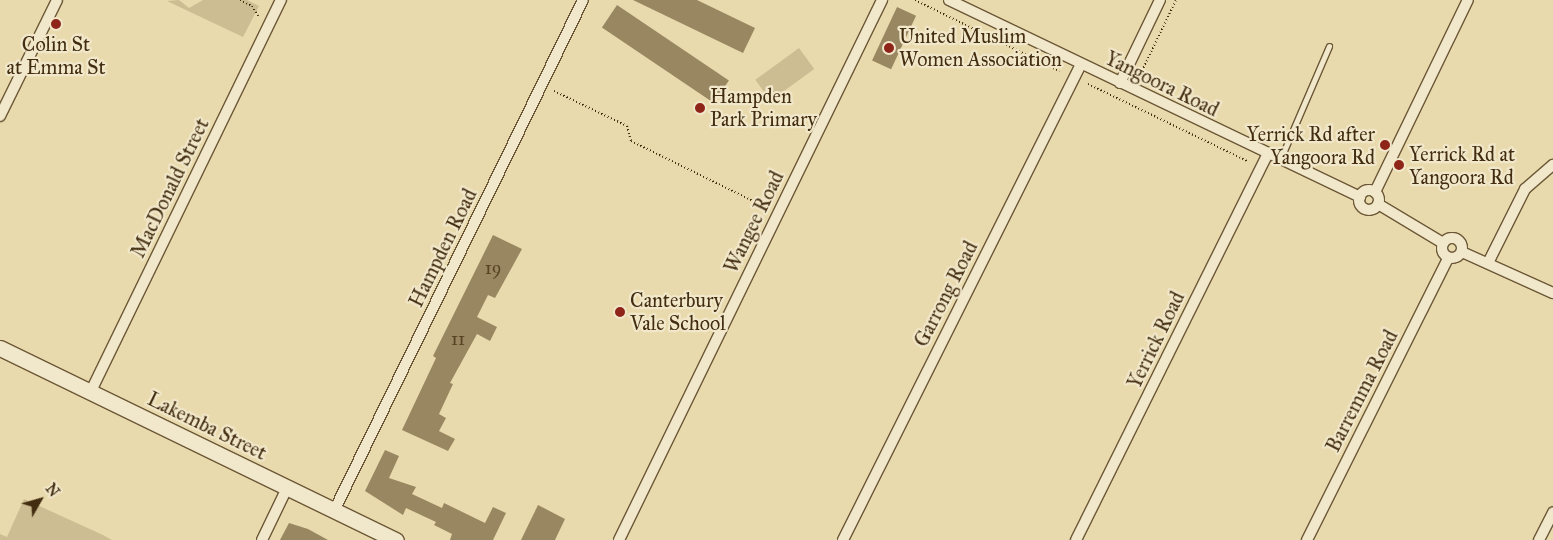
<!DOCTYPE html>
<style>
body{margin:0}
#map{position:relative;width:1553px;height:540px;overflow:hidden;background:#e9daad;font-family:"IM FELL Great Primer",serif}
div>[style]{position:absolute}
.green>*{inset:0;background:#cdbd92;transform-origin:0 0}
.building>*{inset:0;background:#998762;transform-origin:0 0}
.path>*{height:2px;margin-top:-1px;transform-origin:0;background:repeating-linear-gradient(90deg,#432d10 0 1px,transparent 0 3.5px)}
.roads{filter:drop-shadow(1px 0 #6c5837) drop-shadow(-1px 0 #6c5837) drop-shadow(0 1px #6c5837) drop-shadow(0 -1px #6c5837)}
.service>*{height:5px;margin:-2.5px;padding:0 2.5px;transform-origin:2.5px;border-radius:2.5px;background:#f1e7ca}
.minor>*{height:10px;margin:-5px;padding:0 5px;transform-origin:5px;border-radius:5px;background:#f1e7ca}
.minor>.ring{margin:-5px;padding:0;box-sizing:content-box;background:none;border:10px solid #f1e7ca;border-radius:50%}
.secondary>*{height:15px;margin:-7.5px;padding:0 7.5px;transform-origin:7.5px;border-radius:7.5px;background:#f1e7ca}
.dots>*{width:14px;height:14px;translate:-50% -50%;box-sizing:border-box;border:2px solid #f1e7ca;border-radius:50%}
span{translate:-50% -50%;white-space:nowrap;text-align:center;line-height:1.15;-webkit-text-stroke:4.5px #f1e7ca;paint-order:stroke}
.number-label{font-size:18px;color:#584424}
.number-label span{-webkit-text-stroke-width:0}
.poi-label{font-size:20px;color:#432d10}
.left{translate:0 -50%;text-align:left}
.right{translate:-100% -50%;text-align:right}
.street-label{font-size:20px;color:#432d10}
.north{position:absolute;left:15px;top:475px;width:50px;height:50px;-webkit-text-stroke:4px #f1e7ca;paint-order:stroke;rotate:52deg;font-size:14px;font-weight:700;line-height:20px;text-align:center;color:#432d10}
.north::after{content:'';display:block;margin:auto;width:18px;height:22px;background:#432d10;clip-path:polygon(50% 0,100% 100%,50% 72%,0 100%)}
</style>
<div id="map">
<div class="green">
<i style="clip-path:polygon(179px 0,189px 8px,203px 0,247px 0,259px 6px,243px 37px,167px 1px)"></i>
<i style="left:799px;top:48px;width:26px;height:54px;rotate:54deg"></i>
<i style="clip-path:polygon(24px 499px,103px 535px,112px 540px,0 540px,0 534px,7px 537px)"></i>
</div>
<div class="building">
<i style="clip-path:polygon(633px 0,697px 0,755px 28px,743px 53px)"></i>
<i style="left:617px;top:5px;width:135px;height:27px;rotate:34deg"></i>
<i style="left:897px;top:7px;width:21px;height:59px;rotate:25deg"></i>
<i style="clip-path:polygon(493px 235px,522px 249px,495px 298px,488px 295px,477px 317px,497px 327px,490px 341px,477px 334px,450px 383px,453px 384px,439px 414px,446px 418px,439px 431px,455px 439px,448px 451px,402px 430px,436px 358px,433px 356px)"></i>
<i style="clip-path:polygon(385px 450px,399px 456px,389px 478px,416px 487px,412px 494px,442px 508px,444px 503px,485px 523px,493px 507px,506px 513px,493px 540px,450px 540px,452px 534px,434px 525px,436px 522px,406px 508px,403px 515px,365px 491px)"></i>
<i style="clip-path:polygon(538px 505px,565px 519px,555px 540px,521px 540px)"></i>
<i style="clip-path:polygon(289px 523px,308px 529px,328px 540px,280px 540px)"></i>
</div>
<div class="path">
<i style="left:240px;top:0;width:13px;rotate:27deg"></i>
<i style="left:252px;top:6px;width:12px;rotate:59deg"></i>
<i style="left:915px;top:0;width:161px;rotate:26.2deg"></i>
<i style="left:1139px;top:77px;width:85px;rotate:-64.3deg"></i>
<i style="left:1088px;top:84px;width:177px;rotate:25.8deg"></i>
<i style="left:554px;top:91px;width:81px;rotate:25.6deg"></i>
<i style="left:627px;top:126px;width:16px;rotate:75deg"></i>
<i style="left:631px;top:141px;width:147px;rotate:26.2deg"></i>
</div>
<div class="roads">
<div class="service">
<i style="left:1280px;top:160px;width:124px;rotate:-66.7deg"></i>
</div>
<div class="minor">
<i style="left:949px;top:0;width:456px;rotate:25.6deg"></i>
<i style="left:1120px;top:83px;width:92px;rotate:-64.3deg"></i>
<i style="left:0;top:116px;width:129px;rotate:-63.8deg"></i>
<i class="ring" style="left:1359px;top:190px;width:10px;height:10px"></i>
<i style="left:1375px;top:192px;width:213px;rotate:-64.2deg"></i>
<i style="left:1378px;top:204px;width:76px;rotate:31deg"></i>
<i class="ring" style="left:1442px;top:238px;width:10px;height:10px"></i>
<i style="left:1462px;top:252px;width:100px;rotate:24.3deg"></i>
<i style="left:1488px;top:263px;width:83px;rotate:-63.4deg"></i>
<i style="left:1525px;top:189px;width:37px;rotate:-41deg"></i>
<i style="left:91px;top:391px;width:435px;rotate:-64.1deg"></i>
<i style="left:334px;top:511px;width:568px;rotate:-64.02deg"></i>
<i style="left:262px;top:540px;width:58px;rotate:-64.3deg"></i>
<i style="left:619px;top:540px;width:601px;rotate:-64.03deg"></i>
<i style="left:843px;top:540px;width:532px;rotate:-63.43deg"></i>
<i style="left:1076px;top:540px;width:430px;rotate:-63.6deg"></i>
<i style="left:1307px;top:540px;width:315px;rotate:-63.4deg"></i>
<i style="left:1539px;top:540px;width:31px;rotate:-63deg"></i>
</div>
<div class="secondary">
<i style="left:0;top:348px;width:440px;rotate:25.9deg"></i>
</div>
</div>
<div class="dots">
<i style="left:56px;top:24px;background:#8f2418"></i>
<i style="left:889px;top:48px;background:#8f2418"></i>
<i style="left:700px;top:108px;background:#8f2418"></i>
<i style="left:1385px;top:145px;background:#8f2418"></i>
<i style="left:1399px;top:165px;background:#8f2418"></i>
<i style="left:620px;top:312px;background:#8f2418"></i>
</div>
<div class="number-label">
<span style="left:493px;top:268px">19</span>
<span style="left:458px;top:339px">11</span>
</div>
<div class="poi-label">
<span class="left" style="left:899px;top:48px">United Muslim<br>Women Association</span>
<span style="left:56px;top:56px">Colin St<br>at Emma St</span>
<span class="left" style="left:710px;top:108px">Hampden<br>Park Primary</span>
<span class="right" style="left:1375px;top:146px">Yerrick Rd after<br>Yangoora Rd</span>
<span class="left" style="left:1409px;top:166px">Yerrick Rd at<br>Yangoora Rd</span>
<span class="left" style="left:630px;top:312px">Canterbury<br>Vale School</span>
</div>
<div class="street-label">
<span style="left:1162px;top:84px;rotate:26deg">Yangoora Road</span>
<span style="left:170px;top:188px;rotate:-64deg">MacDonald Street</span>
<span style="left:754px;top:222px;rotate:-64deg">Wangee Road</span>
<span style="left:443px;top:248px;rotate:-64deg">Hampden Road</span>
<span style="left:946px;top:294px;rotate:-63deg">Garrong Road</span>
<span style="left:1156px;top:340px;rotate:-64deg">Yerrick Road</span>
<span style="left:1362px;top:391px;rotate:-63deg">Barremma Road</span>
<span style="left:207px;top:426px;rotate:26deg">Lakemba Street</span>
</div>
<div class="north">N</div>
</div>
